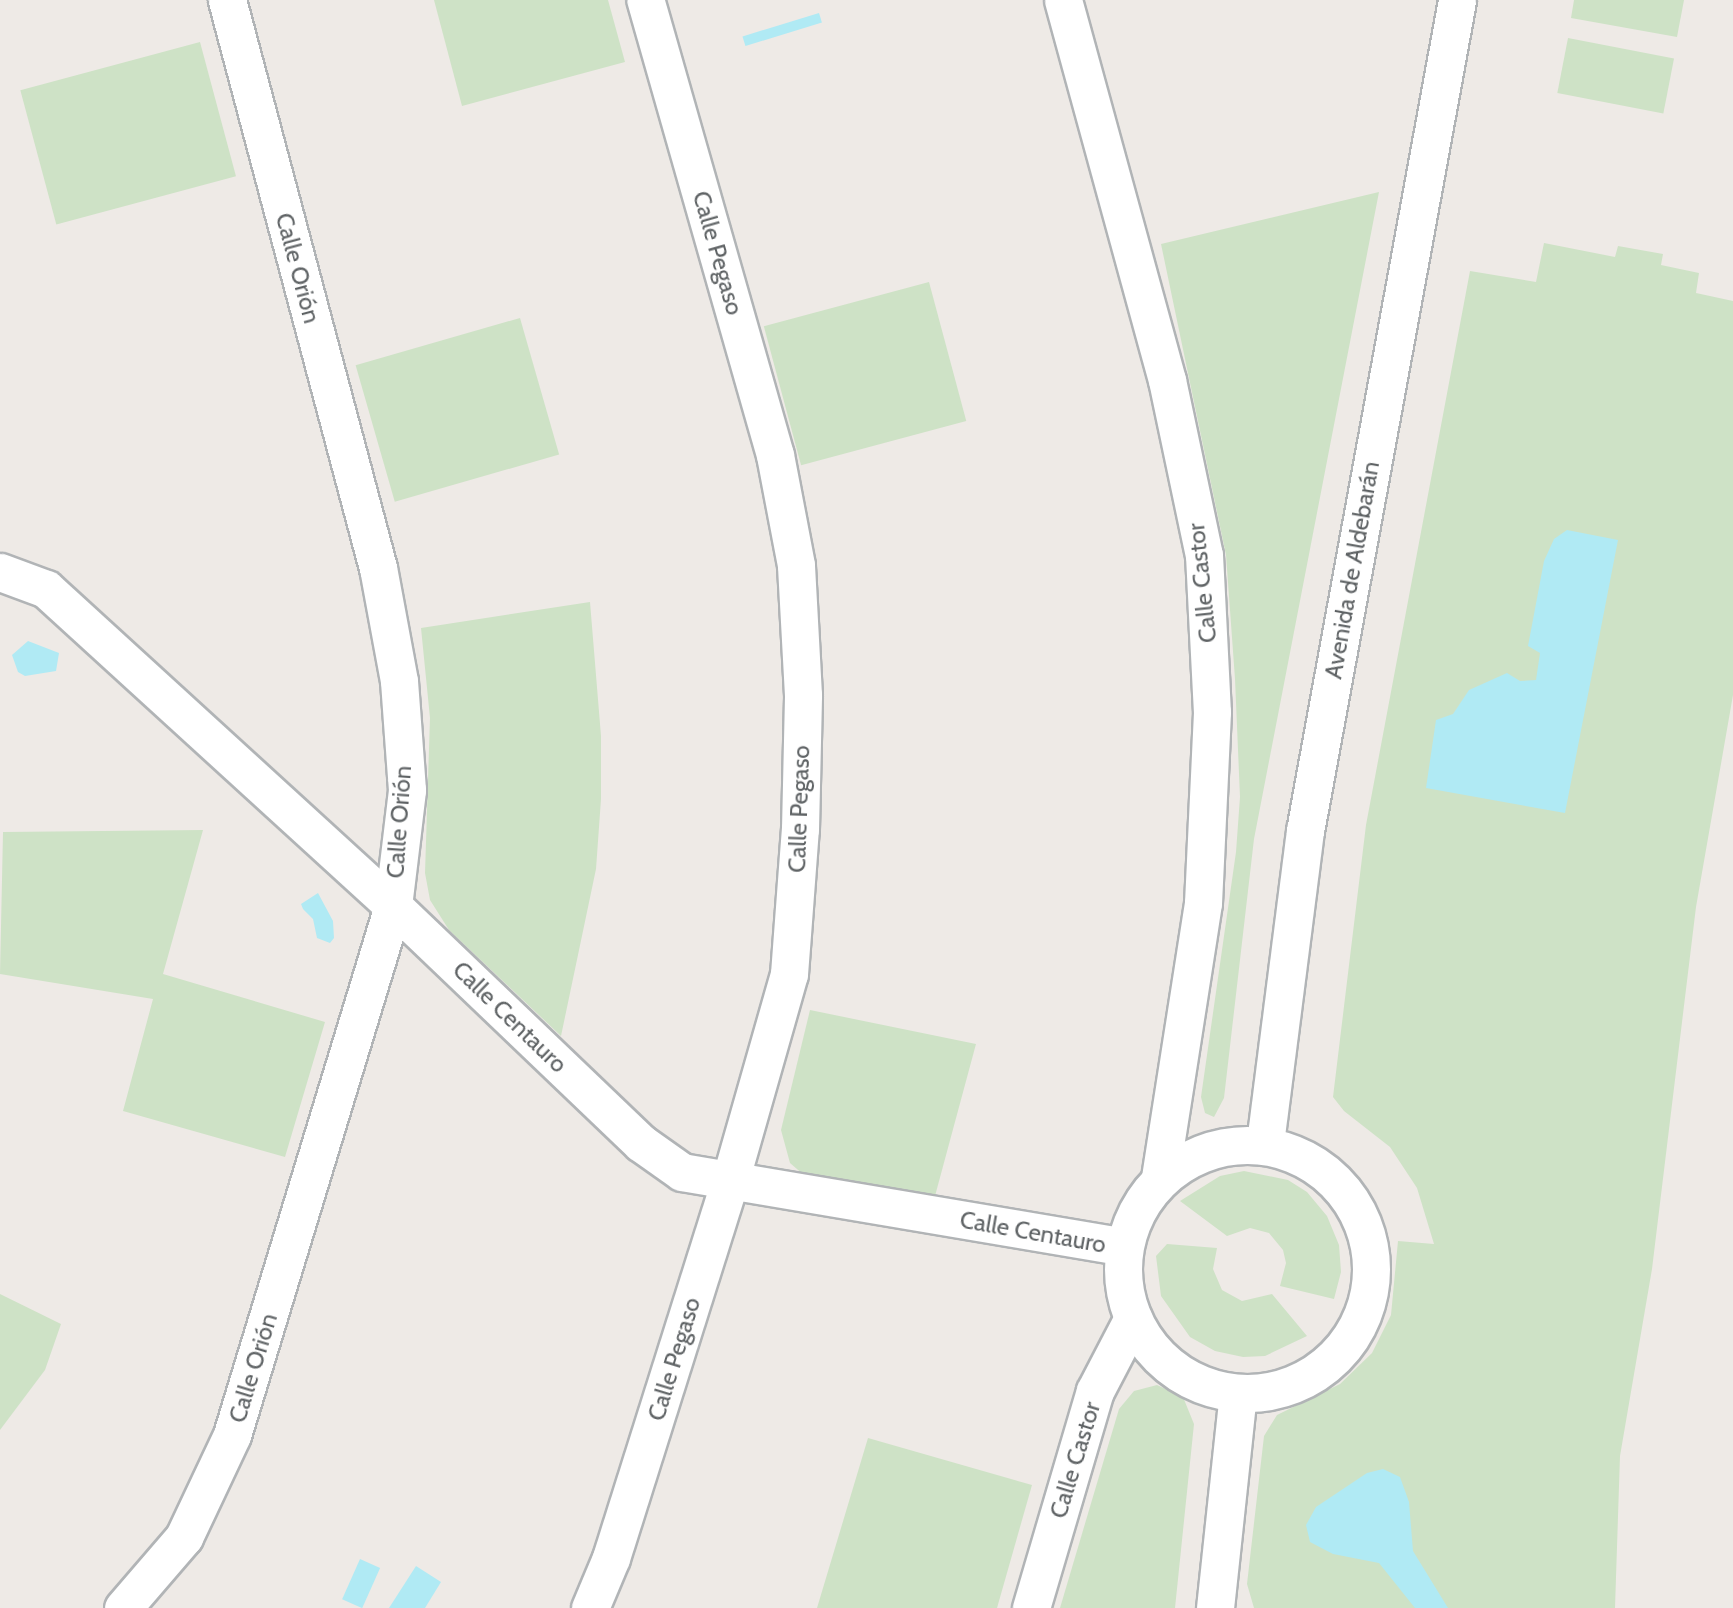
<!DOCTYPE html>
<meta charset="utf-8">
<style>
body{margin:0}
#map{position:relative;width:1733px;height:1608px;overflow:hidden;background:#eeeae6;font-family:Cabin,sans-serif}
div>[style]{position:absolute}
.green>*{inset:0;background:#cee2c6;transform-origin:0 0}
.water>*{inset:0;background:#b0eaf4;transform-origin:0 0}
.roads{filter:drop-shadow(2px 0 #b1b4b6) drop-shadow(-2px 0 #b1b4b6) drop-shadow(0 2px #b1b4b6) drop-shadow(0 -2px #b1b4b6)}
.street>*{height:37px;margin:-18.5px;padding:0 18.5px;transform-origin:18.5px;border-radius:18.5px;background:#fff}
.street>.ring{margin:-18.5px;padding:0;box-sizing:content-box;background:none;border:37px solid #fff;border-radius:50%}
span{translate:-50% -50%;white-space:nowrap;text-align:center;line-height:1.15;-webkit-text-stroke:5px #fff;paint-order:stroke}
.street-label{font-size:24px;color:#5e6264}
</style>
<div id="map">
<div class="green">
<i style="clip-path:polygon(434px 0,608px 0,625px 62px,462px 106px)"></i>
<i style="clip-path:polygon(1574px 0,1684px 0,1677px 37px,1571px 18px)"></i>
<i style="left:1568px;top:38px;width:108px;height:56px;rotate:11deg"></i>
<i style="left:200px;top:42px;width:139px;height:186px;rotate:75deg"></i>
<i style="clip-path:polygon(1379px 192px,1254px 839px,1224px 1098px,1214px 1117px,1205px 1113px,1201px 1097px,1236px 852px,1240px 797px,1235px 679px,1226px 555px,1161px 244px)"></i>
<i style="clip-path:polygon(1544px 243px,1615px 257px,1618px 246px,1663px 254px,1661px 265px,1699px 273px,1696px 293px,1733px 301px,1733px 695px,1696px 907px,1652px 1269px,1620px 1456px,1615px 1608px,1254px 1608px,1247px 1584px,1264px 1436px,1277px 1415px,1340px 1384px,1372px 1353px,1391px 1315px,1398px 1241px,1434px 1244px,1417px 1188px,1390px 1147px,1344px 1111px,1333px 1097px,1366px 825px,1470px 271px,1536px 282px)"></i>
<i style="left:929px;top:282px;width:144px;height:171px;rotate:75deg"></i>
<i style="left:520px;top:318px;width:142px;height:171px;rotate:74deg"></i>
<i style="clip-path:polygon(590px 602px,601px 736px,601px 799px,596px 869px,561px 1036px,449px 930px,430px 900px,425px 873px,430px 718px,421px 628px)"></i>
<i style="clip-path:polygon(203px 830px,163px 974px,325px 1022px,285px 1157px,123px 1111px,153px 999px,0 974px,3px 832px)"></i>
<i style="clip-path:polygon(810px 1010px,976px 1044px,935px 1196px,805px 1176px,790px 1163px,781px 1130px)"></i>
<i style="clip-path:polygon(1244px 1171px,1288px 1180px,1307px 1192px,1327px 1216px,1339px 1245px,1341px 1272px,1334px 1299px,1280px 1286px,1286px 1263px,1283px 1250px,1269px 1233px,1250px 1228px,1227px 1236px,1180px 1201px,1220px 1176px)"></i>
<i style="clip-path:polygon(1167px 1244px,1217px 1248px,1213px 1269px,1222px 1290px,1242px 1301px,1272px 1294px,1307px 1336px,1265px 1356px,1243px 1357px,1215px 1351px,1190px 1337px,1161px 1296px,1156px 1256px)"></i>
<i style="clip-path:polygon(0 1294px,61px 1324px,45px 1370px,0 1430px)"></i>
<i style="clip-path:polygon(1157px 1385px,1183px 1397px,1194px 1424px,1175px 1608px,1060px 1608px,1119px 1409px,1134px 1391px)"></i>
<i style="clip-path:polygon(868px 1438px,1032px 1485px,997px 1608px,817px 1608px)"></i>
</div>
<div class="water">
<i style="left:819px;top:13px;width:10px;height:80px;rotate:73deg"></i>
<i style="clip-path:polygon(1567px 530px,1618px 540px,1565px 813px,1426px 788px,1436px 720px,1453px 714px,1469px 690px,1507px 673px,1520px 681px,1536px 680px,1540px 653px,1528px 646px,1544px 561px,1554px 539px)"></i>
<i style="clip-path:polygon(28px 641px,59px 653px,56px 671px,25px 676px,18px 672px,12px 655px)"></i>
<i style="clip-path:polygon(318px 893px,333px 921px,334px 938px,330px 943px,317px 938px,313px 919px,303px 909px,301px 904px)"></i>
<i style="clip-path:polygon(1383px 1469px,1400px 1477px,1409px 1502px,1413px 1551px,1448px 1608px,1415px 1608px,1379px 1563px,1333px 1554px,1310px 1542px,1306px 1525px,1316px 1507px,1367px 1473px)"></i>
<i style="left:360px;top:1559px;width:22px;height:44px;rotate:24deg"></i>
<i style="clip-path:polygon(416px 1566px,441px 1582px,425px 1608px,389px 1608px)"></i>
</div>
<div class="roads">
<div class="street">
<i style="left:1063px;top:0;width:394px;rotate:74.7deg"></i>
<i style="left:1167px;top:380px;width:179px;rotate:78.1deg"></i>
<i style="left:1204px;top:555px;width:157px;rotate:87.1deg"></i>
<i style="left:1212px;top:712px;width:191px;rotate:92.7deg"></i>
<i style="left:1203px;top:903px;width:279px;rotate:98.9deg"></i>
<i style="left:0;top:572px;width:49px;rotate:20.3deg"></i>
<i style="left:46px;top:589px;width:470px;rotate:42.4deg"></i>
<i style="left:393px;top:906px;width:343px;rotate:43.7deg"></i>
<i style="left:641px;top:1143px;width:50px;rotate:35.3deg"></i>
<i style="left:682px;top:1172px;width:448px;rotate:9.6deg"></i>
<i style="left:1265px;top:1143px;width:315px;rotate:-82.7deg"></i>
<i style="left:1305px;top:831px;width:845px;rotate:-79.63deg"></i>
<i class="ring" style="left:1123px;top:1145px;width:211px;height:211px"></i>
<i style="left:123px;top:1608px;width:94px;rotate:-49.3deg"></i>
<i style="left:184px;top:1537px;width:113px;rotate:-64.8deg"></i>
<i style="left:232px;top:1435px;width:553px;rotate:-73.07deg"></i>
<i style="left:393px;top:906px;width:117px;rotate:-83.1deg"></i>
<i style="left:407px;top:790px;width:109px;rotate:-94.2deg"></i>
<i style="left:399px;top:681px;width:115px;rotate:-100.5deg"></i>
<i style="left:378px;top:568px;width:588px;rotate:-104.89deg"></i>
<i style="left:590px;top:1608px;width:54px;rotate:-67.2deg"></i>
<i style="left:611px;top:1558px;width:395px;rotate:-72.5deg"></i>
<i style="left:730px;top:1181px;width:215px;rotate:-74.1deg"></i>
<i style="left:789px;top:974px;width:145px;rotate:-85.7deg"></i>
<i style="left:800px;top:829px;width:134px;rotate:-88.7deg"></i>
<i style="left:803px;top:695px;width:130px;rotate:-93.1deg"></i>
<i style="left:796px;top:565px;width:112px;rotate:-100.8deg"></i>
<i style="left:775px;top:455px;width:473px;rotate:-105.9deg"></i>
<i style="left:1031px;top:1608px;width:226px;rotate:-73.6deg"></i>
<i style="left:1095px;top:1391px;width:82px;rotate:-62.5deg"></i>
<i style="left:1215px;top:1608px;width:216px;rotate:-83.9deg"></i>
</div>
</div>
<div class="street-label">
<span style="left:718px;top:253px;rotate:74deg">Calle Pegaso</span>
<span style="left:298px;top:268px;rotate:75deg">Calle Orión</span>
<span style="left:1352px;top:570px;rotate:-80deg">Avenida de Aldebarán</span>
<span style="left:1202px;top:583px;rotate:-96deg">Calle Castor</span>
<span style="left:799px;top:809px;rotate:-88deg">Calle Pegaso</span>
<span style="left:399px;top:822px;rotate:-86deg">Calle Orión</span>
<span style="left:510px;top:1017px;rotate:44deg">Calle Centauro</span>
<span style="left:1033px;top:1232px;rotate:10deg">Calle Centauro</span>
<span style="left:674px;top:1359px;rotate:-73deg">Calle Pegaso</span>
<span style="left:253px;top:1368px;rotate:-73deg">Calle Orión</span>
<span style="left:1075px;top:1460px;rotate:-73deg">Calle Castor</span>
</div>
</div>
